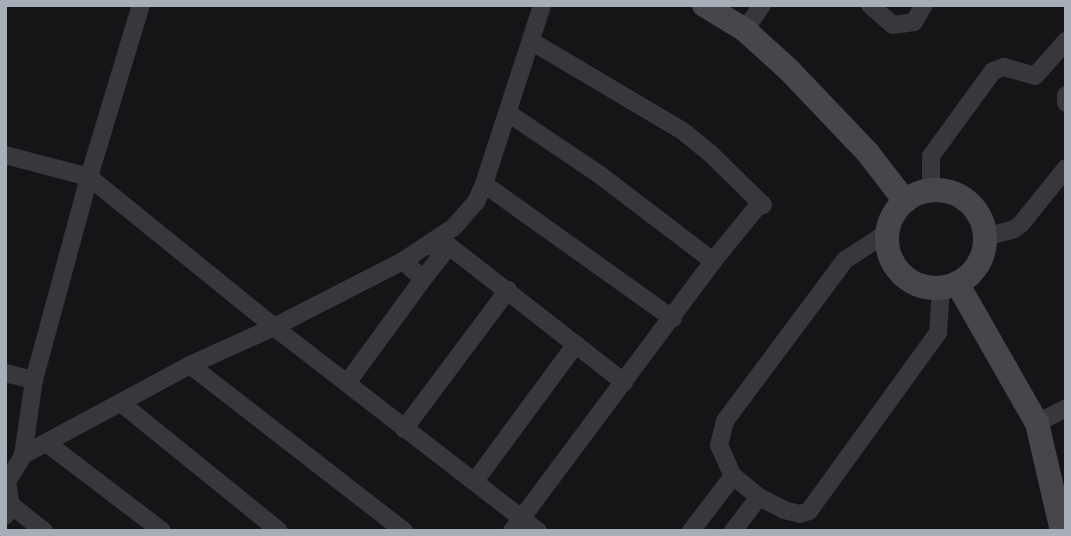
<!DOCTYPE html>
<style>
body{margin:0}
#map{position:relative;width:1071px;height:536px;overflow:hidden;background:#151517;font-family:"DejaVu Sans",sans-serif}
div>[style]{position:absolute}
.street>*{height:18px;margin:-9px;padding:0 9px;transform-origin:9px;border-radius:9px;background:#36383c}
.secondary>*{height:24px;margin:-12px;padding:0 12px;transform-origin:12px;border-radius:12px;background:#45474c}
.secondary>.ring{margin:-12px;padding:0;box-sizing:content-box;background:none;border:24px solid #45474c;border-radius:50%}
span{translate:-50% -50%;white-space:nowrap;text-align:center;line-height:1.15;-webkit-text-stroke:6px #101012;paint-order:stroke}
.frame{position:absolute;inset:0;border:7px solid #a8aeb7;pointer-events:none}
</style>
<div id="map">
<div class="street">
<i style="left:870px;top:5px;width:30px;rotate:41deg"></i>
<i style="left:893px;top:25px;width:21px;rotate:-8deg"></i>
<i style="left:914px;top:22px;width:20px;rotate:-60deg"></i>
<i style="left:745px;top:30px;width:30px;rotate:-56deg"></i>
<i style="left:1066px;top:95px;width:8px;rotate:90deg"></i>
<i style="left:508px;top:113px;width:111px;rotate:34deg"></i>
<i style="left:600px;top:175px;width:142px;rotate:37.3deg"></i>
<i style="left:5px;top:155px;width:87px;rotate:14.7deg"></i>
<i style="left:89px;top:177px;width:238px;rotate:39deg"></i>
<i style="left:274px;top:327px;width:334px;rotate:37.7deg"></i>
<i style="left:484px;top:184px;width:232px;rotate:35.5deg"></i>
<i style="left:931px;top:190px;width:34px;rotate:-90deg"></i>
<i style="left:931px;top:156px;width:105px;rotate:-53.9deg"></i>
<i style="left:993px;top:71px;width:12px;rotate:-20deg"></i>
<i style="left:1004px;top:67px;width:32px;rotate:16deg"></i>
<i style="left:1035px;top:76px;width:47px;rotate:-48.5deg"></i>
<i style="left:888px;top:232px;width:51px;rotate:146.9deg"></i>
<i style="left:845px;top:260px;width:201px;rotate:126.7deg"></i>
<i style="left:725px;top:421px;width:25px;rotate:104deg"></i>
<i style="left:719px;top:445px;width:34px;rotate:66deg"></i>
<i style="left:733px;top:476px;width:33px;rotate:39deg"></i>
<i style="left:759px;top:497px;width:28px;rotate:27deg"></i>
<i style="left:784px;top:510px;width:16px;rotate:14deg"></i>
<i style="left:800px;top:514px;width:9px;rotate:-18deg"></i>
<i style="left:809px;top:511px;width:220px;rotate:-54.1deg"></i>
<i style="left:938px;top:333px;width:45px;rotate:-86.2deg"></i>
<i style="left:985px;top:237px;width:30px;rotate:-15deg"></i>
<i style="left:1014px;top:229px;width:9px;rotate:-36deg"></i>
<i style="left:1021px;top:224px;width:72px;rotate:-51.2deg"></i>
<i style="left:428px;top:246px;width:21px"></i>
<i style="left:449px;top:246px;width:222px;rotate:37.9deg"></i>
<i style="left:423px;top:279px;width:42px;rotate:-51.8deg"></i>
<i style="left:190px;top:365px;width:271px;rotate:37.8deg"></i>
<i style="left:5px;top:373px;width:30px;rotate:14deg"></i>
<i style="left:347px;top:383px;width:129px;rotate:-53.8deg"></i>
<i style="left:423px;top:279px;width:27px;rotate:-138deg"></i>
<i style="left:121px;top:403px;width:203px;rotate:39deg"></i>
<i style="left:1037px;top:423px;width:33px;rotate:-27deg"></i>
<i style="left:404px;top:429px;width:174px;rotate:-53.2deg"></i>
<i style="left:48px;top:444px;width:143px;rotate:37.3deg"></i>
<i style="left:23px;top:455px;width:190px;rotate:-28.3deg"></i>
<i style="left:190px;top:365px;width:92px;rotate:-24.3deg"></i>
<i style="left:274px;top:327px;width:145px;rotate:-27.1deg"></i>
<i style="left:403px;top:261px;width:61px;rotate:-33.7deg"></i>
<i style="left:454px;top:227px;width:33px;rotate:-49deg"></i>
<i style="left:476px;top:202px;width:20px;rotate:-66deg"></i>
<i style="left:484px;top:184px;width:188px;rotate:-72deg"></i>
<i style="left:475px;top:481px;width:170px;rotate:-53.6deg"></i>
<i style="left:11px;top:505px;width:42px;rotate:38.2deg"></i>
<i style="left:5px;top:516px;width:13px;rotate:-61deg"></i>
<i style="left:11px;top:505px;width:23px;rotate:-100deg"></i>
<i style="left:7px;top:482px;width:31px;rotate:-59deg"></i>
<i style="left:23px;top:455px;width:76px;rotate:-81.7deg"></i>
<i style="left:34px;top:380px;width:210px;rotate:-74.8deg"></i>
<i style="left:89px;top:177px;width:180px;rotate:-73.2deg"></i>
<i style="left:512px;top:531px;width:337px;rotate:-53.3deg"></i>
<i style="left:713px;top:261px;width:70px;rotate:-50.8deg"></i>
<i style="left:757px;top:207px;width:6px;rotate:-18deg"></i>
<i style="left:763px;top:205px;width:73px;rotate:-135.6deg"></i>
<i style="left:711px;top:154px;width:38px;rotate:-141deg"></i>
<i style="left:681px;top:130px;width:174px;rotate:-149.3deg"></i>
<i style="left:691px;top:531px;width:69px;rotate:-52.6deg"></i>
<i style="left:733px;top:531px;width:43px;rotate:-52.6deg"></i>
</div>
<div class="secondary">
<i style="left:704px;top:5px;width:48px;rotate:31.4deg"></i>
<i style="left:745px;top:30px;width:59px;rotate:42.3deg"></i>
<i style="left:789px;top:70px;width:115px;rotate:46.4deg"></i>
<i style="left:868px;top:153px;width:61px;rotate:52.4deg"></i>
<i class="ring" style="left:887px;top:190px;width:74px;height:74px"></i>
<i style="left:957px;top:283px;width:161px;rotate:60.3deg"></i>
<i style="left:1037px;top:423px;width:111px;rotate:77deg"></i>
</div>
<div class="frame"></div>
</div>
